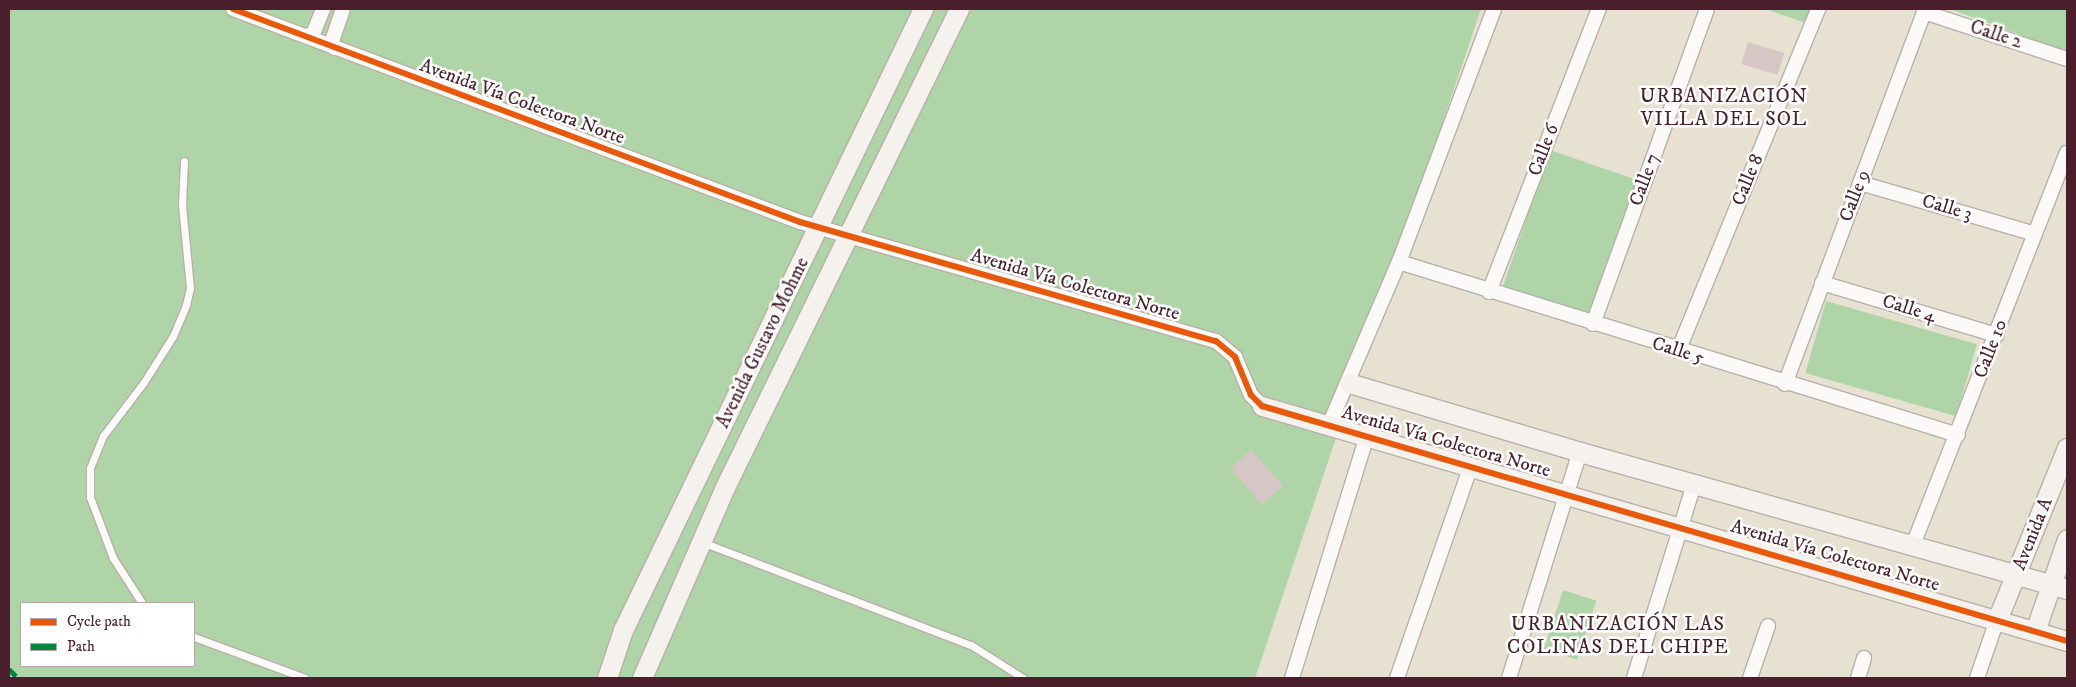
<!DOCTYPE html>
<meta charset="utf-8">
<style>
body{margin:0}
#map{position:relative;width:2076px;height:687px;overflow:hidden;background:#e6e1d1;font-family:"IM FELL DW Pica",serif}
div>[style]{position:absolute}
.green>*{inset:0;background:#afd4a8;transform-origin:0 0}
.building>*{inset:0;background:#d6c6c5;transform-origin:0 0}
.roads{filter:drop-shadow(1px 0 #b7b0a7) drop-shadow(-1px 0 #b7b0a7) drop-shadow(0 1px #b7b0a7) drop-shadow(0 -1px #b7b0a7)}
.lane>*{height:7px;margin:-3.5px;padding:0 3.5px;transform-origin:3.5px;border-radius:3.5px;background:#fbfaf8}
.street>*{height:14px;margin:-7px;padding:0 7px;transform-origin:7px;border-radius:7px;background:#fbfaf8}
.secondary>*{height:19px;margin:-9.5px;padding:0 9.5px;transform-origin:9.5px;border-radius:9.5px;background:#f5f2ee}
.quiet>*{height:5px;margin-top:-2.5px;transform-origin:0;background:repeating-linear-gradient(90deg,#00873e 0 10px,transparent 0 15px)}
.cycleway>*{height:6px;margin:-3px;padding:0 3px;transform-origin:3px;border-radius:3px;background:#e8590c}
span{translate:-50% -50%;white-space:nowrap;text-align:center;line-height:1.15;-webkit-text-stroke:5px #fff;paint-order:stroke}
.street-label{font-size:19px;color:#4a1f2b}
.neighbourhood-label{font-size:20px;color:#4a1f2b;letter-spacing:1px}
.frame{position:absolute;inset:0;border:10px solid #4a1f2b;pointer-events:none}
.legend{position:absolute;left:20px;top:602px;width:175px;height:65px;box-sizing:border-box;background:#fff;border:1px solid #b7a5aa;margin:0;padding:6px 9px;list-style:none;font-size:15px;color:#4a1f2b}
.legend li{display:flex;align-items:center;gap:10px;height:25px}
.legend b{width:25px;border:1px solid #b7a5aa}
</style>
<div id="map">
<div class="green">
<i style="clip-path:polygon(evenodd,9px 9px,1481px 9px,1255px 678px,9px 678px,9px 9px,21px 603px,194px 603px,194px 666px,21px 666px,21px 603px)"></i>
<i style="clip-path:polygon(1765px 9px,1811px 9px,1806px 23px)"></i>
<i style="clip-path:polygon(1950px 9px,2067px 9px,2067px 52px)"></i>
<i style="left:1550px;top:150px;width:92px;height:145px;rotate:19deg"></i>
<i style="left:1826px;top:301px;width:157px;height:75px;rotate:16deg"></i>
<i style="left:1563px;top:590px;width:35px;height:62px;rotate:18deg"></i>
</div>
<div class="building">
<i style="left:1748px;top:42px;width:38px;height:23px;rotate:17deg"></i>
<i style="left:1251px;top:450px;width:48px;height:28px;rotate:48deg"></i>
</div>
<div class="roads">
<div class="lane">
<i style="left:702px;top:542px;width:288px;rotate:21deg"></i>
<i style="left:971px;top:645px;width:62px;rotate:32.4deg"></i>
<i style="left:142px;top:603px;width:54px;rotate:-122.8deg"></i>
<i style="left:113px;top:558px;width:65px;rotate:-110.7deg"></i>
<i style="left:90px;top:497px;width:29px;rotate:-90deg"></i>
<i style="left:90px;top:468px;width:35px;rotate:-68deg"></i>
<i style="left:103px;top:436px;width:68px;rotate:-52.8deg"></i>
<i style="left:144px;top:382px;width:54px;rotate:-57.8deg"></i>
<i style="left:173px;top:336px;width:34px;rotate:-67deg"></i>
<i style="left:186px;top:305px;width:17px;rotate:-77deg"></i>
<i style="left:190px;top:288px;width:83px;rotate:-95.5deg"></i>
<i style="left:182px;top:205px;width:44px;rotate:-87.4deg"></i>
<i style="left:194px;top:637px;width:118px;rotate:20.3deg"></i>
</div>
<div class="street">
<i style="left:233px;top:9px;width:606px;rotate:20.59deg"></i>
<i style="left:800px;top:222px;width:433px;rotate:16deg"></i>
<i style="left:1216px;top:341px;width:25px;rotate:40deg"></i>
<i style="left:1235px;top:357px;width:41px;rotate:67.2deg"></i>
<i style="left:1251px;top:395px;width:16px;rotate:45deg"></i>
<i style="left:1924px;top:12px;width:151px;rotate:18.2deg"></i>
<i style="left:306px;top:36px;width:7px;rotate:-16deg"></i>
<i style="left:313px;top:34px;width:27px;rotate:-68deg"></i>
<i style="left:334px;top:48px;width:7px;rotate:-106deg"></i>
<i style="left:332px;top:41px;width:34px;rotate:-71deg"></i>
<i style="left:1860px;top:183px;width:182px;rotate:16.2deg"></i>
<i style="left:1399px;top:262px;width:585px;rotate:17.2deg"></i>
<i style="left:1822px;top:283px;width:182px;rotate:16.6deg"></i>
<i style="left:1489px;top:292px;width:304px;rotate:-68.8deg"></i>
<i style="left:1593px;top:324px;width:335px;rotate:-70.1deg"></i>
<i style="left:1678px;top:351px;width:370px;rotate:-67.7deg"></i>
<i style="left:1785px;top:384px;width:400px;rotate:-69.5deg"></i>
<i style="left:1329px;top:425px;width:177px;rotate:-66.8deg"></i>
<i style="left:1399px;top:262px;width:270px;rotate:-69.4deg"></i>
<i style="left:1913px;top:545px;width:421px;rotate:-68.6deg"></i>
<i style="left:1292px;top:678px;width:254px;rotate:-72.8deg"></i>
<i style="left:1397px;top:678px;width:225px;rotate:-70.8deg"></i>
<i style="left:1509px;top:678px;width:237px;rotate:-72.6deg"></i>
<i style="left:1634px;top:678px;width:203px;rotate:-72.8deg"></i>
<i style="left:1750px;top:678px;width:55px;rotate:-70.9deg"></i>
<i style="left:1858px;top:678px;width:21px;rotate:-73deg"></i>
<i style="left:1977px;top:678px;width:61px;rotate:-71deg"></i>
</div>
<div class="secondary">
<i style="left:1349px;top:383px;width:241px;rotate:16.6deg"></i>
<i style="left:1580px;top:452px;width:506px;rotate:15.71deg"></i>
<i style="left:1262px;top:406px;width:839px;rotate:16.27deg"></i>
<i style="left:1997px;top:620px;width:186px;rotate:-67.9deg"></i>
<i style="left:2035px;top:631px;width:97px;rotate:-70.8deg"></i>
<i style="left:607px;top:678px;width:51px;rotate:-71.6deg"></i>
<i style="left:623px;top:630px;width:690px;rotate:-64.22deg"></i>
<i style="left:642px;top:678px;width:208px;rotate:-66.5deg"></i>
<i style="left:725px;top:487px;width:532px;rotate:-63.92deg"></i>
</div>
</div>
<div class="quiet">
<i style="left:9px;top:669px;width:13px;rotate:45deg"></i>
</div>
<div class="cycleway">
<i style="left:233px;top:9px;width:606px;rotate:20.59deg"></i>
<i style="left:800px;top:222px;width:433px;rotate:16deg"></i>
<i style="left:1216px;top:341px;width:25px;rotate:40deg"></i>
<i style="left:1235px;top:357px;width:41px;rotate:67.2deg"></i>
<i style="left:1251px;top:395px;width:16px;rotate:45deg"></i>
<i style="left:1262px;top:406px;width:839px;rotate:16.27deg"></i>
</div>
<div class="street-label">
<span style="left:1996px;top:35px;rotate:18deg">Calle 2</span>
<span style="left:522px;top:102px;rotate:20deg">Avenida Vía Colectora Norte</span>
<span style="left:1544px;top:150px;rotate:-69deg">Calle 6</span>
<span style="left:1645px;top:180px;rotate:-70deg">Calle 7</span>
<span style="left:1748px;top:180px;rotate:-68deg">Calle 8</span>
<span style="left:1855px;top:196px;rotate:-69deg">Calle 9</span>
<span style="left:1947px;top:208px;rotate:16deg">Calle 3</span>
<span style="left:1075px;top:285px;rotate:16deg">Avenida Vía Colectora Norte</span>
<span style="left:1909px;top:309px;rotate:17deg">Calle 4</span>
<span style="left:763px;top:343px;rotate:-64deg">Avenida Gustavo Mohme</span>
<span style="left:1991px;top:349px;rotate:-69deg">Calle 10</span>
<span style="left:1678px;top:351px;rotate:17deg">Calle 5</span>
<span style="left:1446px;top:442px;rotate:16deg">Avenida Vía Colectora Norte</span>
<span style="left:2033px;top:534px;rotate:-68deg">Avenida A</span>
<span style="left:1835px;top:556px;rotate:16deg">Avenida Vía Colectora Norte</span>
</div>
<div class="neighbourhood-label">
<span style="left:1724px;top:108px">URBANIZACIÓN<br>VILLA DEL SOL</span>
<span style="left:1618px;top:636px">URBANIZACIÓN LAS<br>COLINAS DEL CHIPE</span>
</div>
<div class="frame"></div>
<ul class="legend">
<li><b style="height:6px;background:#e8590c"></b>Cycle path</li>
<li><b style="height:6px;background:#00873e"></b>Path</li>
</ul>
</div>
